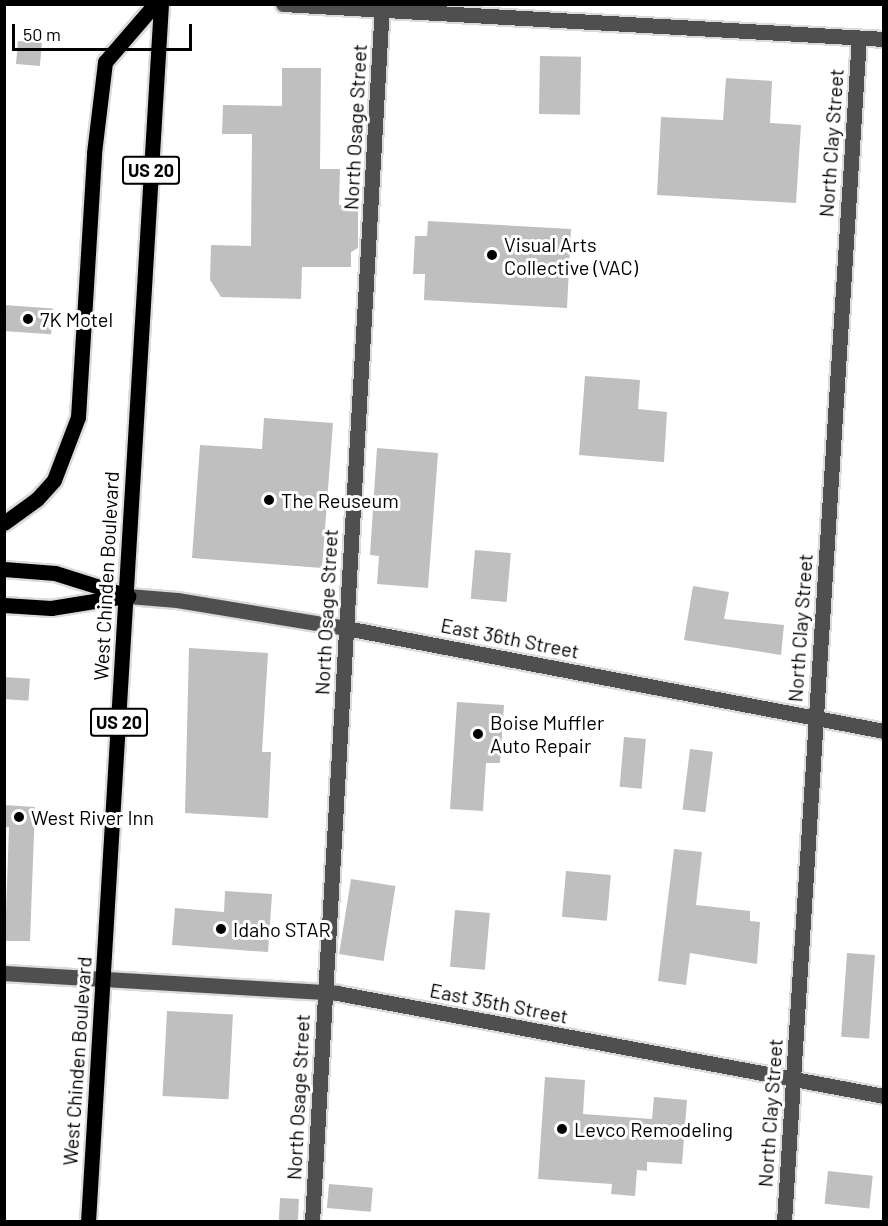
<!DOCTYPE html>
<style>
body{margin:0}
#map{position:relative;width:888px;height:1226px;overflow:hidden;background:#fff;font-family:Barlow,sans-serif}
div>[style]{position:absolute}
.building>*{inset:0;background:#bfbfbf;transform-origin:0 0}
.roads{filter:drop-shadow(2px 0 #dbdbdb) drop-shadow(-2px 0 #dbdbdb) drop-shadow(0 2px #dbdbdb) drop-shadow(0 -2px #dbdbdb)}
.minor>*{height:15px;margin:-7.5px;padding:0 7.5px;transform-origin:7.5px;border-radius:7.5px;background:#4f4f4f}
.major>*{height:15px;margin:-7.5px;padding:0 7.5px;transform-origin:7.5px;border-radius:7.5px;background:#000}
.dots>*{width:16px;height:16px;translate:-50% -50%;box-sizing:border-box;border:3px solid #fff;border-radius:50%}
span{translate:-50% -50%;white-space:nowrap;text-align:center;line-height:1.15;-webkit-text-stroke:6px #fff;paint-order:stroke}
.shield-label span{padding:2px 4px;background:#fff;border:2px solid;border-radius:4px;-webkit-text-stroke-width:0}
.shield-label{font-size:18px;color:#000;font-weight:700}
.street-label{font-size:20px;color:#000}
.poi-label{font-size:20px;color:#000}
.left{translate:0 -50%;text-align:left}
.frame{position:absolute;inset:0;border:6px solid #000;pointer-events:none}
.scale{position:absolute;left:12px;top:24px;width:180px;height:27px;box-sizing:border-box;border:3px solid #000;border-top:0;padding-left:8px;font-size:18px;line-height:21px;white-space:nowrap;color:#000;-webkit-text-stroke:4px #fff;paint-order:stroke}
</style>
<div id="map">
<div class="building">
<i style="left:18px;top:41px;width:24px;height:23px;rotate:5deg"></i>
<i style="left:540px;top:56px;width:41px;height:58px;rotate:1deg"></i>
<i style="clip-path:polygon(282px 68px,321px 68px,320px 169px,340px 169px,339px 205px,358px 205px,358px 248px,351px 252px,351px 267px,302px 267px,301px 299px,221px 297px,210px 280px,211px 245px,251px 246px,252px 134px,222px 134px,223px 105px,282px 106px)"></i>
<i style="clip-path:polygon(726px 78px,772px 81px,770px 123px,801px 125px,796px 203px,657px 195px,661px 117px,723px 120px)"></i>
<i style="clip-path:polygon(428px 221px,571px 229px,567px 308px,424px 300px,425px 274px,413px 274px,415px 236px,427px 236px)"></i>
<i style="left:4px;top:305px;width:49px;height:26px;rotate:4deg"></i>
<i style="clip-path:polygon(585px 376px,640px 380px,638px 409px,667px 412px,664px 462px,579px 455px)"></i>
<i style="clip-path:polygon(264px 418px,333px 423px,322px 568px,192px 558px,200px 445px,262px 449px)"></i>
<i style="clip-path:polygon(377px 448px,438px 453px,428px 588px,377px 584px,379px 556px,370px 555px)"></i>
<i style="left:475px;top:550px;width:36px;height:49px;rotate:5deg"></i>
<i style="clip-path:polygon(693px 586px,729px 592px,724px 619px,784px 625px,781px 655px,684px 640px)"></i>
<i style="clip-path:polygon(189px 648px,268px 653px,262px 752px,271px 752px,268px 818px,185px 813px)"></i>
<i style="left:4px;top:677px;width:26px;height:22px;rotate:4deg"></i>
<i style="clip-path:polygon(457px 702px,504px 705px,500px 763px,486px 763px,483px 811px,450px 809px)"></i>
<i style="left:624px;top:737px;width:22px;height:50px;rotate:5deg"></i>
<i style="left:690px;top:749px;width:23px;height:61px;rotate:7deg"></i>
<i style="clip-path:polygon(4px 805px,35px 807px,30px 941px,5px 941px,9px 827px,4px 827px)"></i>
<i style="clip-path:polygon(674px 849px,702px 852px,696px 905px,750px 911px,750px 921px,760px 922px,757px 964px,690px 953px,686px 985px,658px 981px)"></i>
<i style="left:566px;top:871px;width:45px;height:46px;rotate:5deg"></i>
<i style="left:351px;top:879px;width:45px;height:76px;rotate:9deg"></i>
<i style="clip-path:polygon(225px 891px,272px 894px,268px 952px,172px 945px,175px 908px,224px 912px)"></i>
<i style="left:455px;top:910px;width:35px;height:57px;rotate:5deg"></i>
<i style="left:847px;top:953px;width:28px;height:84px;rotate:4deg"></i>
<i style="left:167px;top:1011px;width:66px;height:85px;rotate:3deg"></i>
<i style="clip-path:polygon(545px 1077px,585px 1080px,583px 1114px,652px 1119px,654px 1097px,687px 1100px,682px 1164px,647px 1162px,647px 1171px,637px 1170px,635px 1196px,611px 1194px,612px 1184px,538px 1179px)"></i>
<i style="left:828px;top:1171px;width:45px;height:33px;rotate:6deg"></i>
<i style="left:329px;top:1184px;width:44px;height:24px;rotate:5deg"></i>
<i style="left:280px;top:1198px;width:19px;height:23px;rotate:3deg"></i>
</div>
<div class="roads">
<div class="minor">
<i style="left:283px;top:4px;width:602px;rotate:3.33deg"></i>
<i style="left:128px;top:596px;width:49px;rotate:4.7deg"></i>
<i style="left:177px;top:600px;width:171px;rotate:9.4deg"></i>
<i style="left:346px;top:628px;width:548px;rotate:10.84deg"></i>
<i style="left:4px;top:973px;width:334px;rotate:3.4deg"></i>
<i style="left:337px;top:993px;width:557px;rotate:10.66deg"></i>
<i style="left:312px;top:1222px;width:1220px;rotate:-86.71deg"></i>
<i style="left:784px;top:1222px;width:1186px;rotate:-86.38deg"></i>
</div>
<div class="major">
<i style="left:4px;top:523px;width:41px;rotate:-36deg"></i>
<i style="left:37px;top:499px;width:25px;rotate:-48deg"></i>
<i style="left:54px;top:480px;width:67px;rotate:-69.1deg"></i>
<i style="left:78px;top:417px;width:264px;rotate:-86.5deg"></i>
<i style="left:94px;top:153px;width:92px;rotate:-83.1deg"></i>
<i style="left:105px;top:62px;width:77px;rotate:-49.2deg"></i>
<i style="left:4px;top:569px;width:51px;rotate:4.5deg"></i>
<i style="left:55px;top:573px;width:77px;rotate:17.5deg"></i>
<i style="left:4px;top:605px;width:47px;rotate:3.7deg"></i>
<i style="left:51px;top:608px;width:75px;rotate:-9.2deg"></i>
<i style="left:88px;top:1222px;width:1220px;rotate:-86.57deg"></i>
</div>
</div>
<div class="dots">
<i style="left:492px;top:255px;background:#000"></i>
<i style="left:28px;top:319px;background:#000"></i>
<i style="left:269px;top:500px;background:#000"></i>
<i style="left:478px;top:734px;background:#000"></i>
<i style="left:19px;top:817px;background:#000"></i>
<i style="left:221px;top:929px;background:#000"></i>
<i style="left:562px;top:1129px;background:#000"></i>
</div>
<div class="shield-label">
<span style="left:151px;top:170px">US 20</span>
<span style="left:119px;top:722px">US 20</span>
</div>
<div class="street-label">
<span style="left:355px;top:127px;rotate:-87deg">North Osage Street</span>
<span style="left:831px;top:143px;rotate:-86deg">North Clay Street</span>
<span style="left:106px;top:576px;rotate:-87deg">West Chinden Boulevard</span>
<span style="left:326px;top:612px;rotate:-87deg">North Osage Street</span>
<span style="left:800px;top:628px;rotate:-86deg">North Clay Street</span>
<span style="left:510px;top:638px;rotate:11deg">East 36th Street</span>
<span style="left:499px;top:1003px;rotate:11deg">East 35th Street</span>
<span style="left:77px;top:1061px;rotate:-86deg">West Chinden Boulevard</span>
<span style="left:298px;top:1097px;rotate:-87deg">North Osage Street</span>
<span style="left:770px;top:1113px;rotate:-86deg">North Clay Street</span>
</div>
<div class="poi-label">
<span class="left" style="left:504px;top:256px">Visual Arts<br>Collective (VAC)</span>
<span class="left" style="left:40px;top:319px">7K Motel</span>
<span class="left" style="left:281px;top:500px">The Reuseum</span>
<span class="left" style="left:490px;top:734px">Boise Muffler<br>Auto Repair</span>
<span class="left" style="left:31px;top:817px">West River Inn</span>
<span class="left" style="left:233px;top:929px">Idaho STAR</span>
<span class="left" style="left:574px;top:1129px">Levco Remodeling</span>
</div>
<div class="frame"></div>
<div class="scale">50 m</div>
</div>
